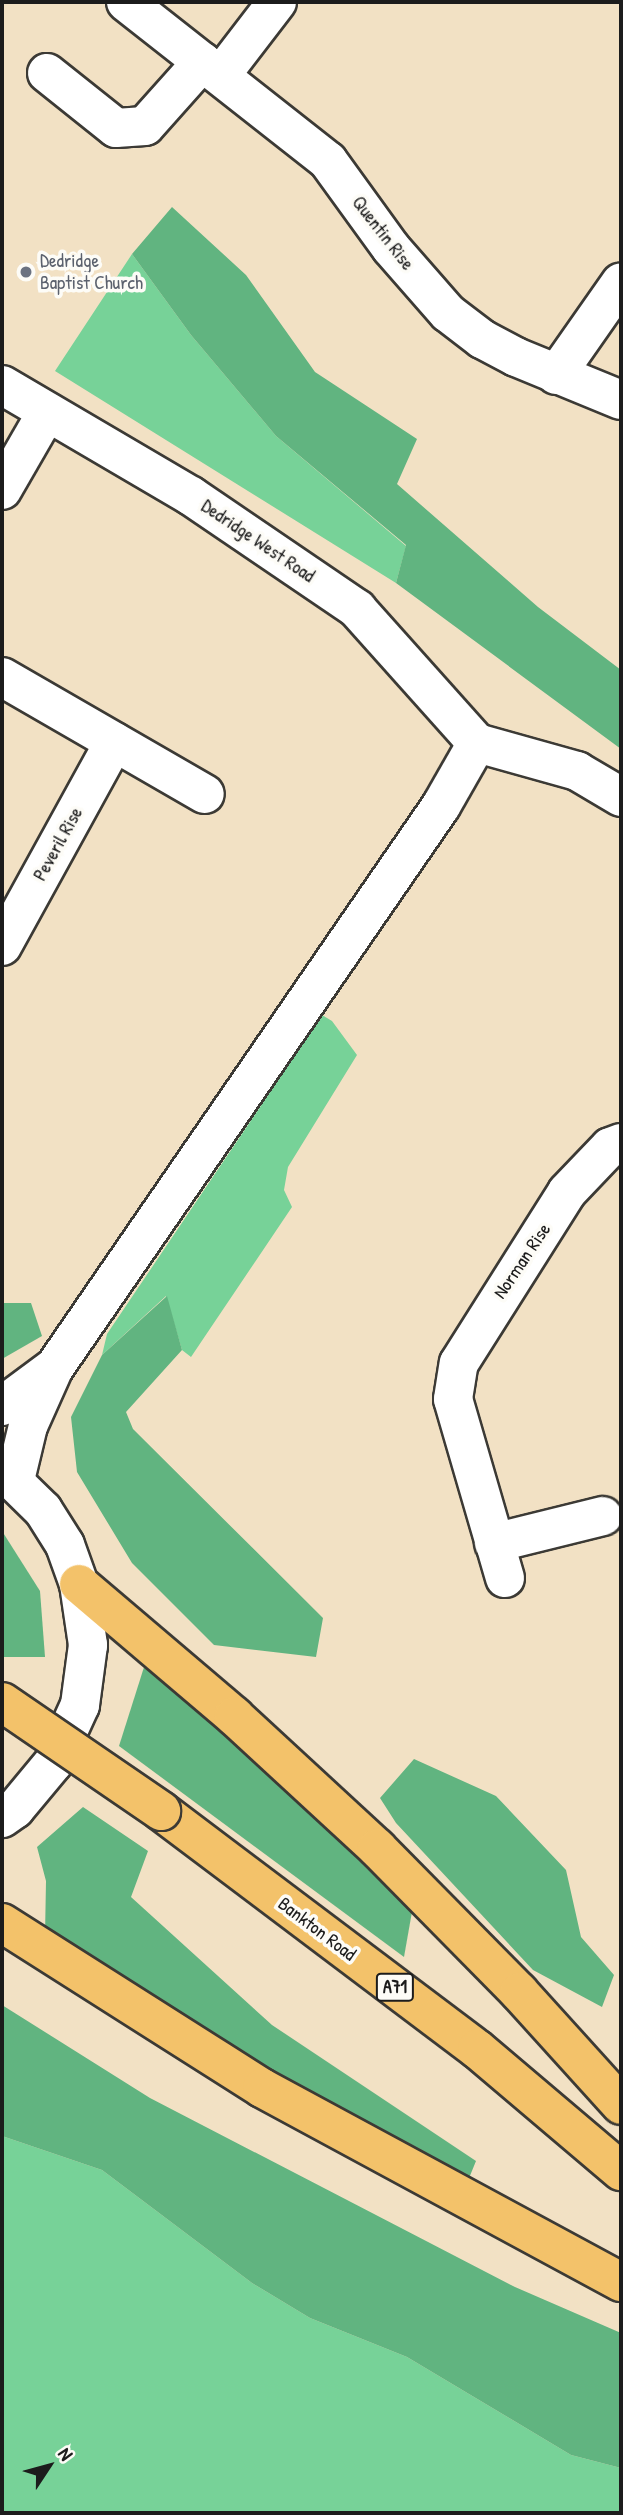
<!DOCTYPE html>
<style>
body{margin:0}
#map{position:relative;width:623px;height:2515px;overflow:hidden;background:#f2e1c4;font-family:"Patrick Hand",sans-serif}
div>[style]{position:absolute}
.green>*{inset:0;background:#77d298}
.forest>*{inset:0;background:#61b480}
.roads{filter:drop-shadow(2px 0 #3c3a35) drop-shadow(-2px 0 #3c3a35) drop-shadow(0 2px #3c3a35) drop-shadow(0 -2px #3c3a35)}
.minor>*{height:38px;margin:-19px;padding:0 19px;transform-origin:19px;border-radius:19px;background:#fff}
.major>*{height:38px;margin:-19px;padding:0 19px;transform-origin:19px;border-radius:19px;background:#f3c26a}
.bridges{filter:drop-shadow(2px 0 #3c3a35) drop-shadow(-2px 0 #3c3a35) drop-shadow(0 2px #3c3a35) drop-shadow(0 -2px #3c3a35)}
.major-bridge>*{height:38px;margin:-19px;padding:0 19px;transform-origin:19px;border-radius:19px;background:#f3c26a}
.dots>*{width:19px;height:19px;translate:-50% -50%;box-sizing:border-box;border:4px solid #fdfcf7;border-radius:50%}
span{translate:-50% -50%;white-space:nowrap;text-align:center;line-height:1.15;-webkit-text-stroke:7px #fdfcf7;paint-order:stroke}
.shield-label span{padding:2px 5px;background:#fdfcf7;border:2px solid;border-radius:5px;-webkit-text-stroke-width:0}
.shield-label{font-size:18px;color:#1c1c1c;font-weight:700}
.street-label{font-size:19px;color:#1c1c1c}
.worship-label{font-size:19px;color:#5b616d}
.left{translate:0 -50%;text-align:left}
.frame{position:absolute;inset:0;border:4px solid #1c1c1c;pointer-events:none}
.north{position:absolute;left:14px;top:2431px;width:70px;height:70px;-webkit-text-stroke:5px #fdfcf7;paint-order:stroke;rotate:54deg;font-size:19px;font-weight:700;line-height:28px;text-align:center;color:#1c1c1c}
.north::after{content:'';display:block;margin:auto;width:24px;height:32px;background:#1c1c1c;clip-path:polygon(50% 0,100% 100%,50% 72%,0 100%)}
</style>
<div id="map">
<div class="green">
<i style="clip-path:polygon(132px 254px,191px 335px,276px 436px,406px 546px,396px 583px,55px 371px)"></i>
<i style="clip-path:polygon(322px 1015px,332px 1021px,357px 1055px,288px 1167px,284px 1190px,292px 1207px,191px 1357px,182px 1350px,166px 1296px,102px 1355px,107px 1334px)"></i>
<i style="clip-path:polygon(2px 2136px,102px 2170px,252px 2283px,310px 2318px,407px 2357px,571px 2455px,621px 2468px,621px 2513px,2px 2513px)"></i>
</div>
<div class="forest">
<i style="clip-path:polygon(172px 207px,246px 275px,315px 372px,417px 439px,397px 484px,538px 607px,621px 670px,621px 749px,396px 583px,406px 545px,276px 436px,191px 335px,132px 254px)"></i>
<i style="clip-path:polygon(167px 1296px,182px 1350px,126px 1412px,133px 1429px,323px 1618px,316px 1657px,214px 1645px,132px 1563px,77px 1472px,71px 1417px,102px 1355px)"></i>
<i style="clip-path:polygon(2px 1303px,31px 1303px,42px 1336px,2px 1359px)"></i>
<i style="clip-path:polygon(2px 1531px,40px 1591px,45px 1657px,2px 1657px)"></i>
<i style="clip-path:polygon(145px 1664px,291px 1788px,413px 1906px,404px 1957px,119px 1746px)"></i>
<i style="clip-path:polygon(414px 1759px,496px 1796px,566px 1870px,581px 1937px,614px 1975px,602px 2007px,533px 1970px,396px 1823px,380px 1798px)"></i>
<i style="clip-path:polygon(83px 1807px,148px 1851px,131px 1897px,272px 2025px,476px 2161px,465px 2188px,45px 1935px,46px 1881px,37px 1847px)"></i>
<i style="clip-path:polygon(2px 2005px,150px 2098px,515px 2287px,621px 2333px,621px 2468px,571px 2455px,407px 2357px,310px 2318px,252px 2283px,102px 2170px,2px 2136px)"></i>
</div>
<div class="roads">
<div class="minor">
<i style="left:126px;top:2px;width:257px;rotate:38.2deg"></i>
<i style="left:328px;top:161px;width:107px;rotate:54.1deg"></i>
<i style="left:391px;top:248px;width:86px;rotate:48.8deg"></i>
<i style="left:448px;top:313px;width:43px;rotate:37.4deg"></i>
<i style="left:482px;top:339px;width:38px;rotate:28deg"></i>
<i style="left:516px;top:357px;width:113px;rotate:22.3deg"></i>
<i style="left:47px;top:73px;width:88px;rotate:38.6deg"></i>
<i style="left:116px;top:128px;width:29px;rotate:-4deg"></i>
<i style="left:145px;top:126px;width:86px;rotate:-48.3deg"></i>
<i style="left:221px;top:75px;width:92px;rotate:-52.5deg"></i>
<i style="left:556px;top:375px;width:113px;rotate:-55deg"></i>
<i style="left:2px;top:385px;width:219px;rotate:30.4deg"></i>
<i style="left:191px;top:496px;width:201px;rotate:34.2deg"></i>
<i style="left:357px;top:609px;width:180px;rotate:48.2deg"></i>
<i style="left:2px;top:490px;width:90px;rotate:-60deg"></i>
<i style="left:2px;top:677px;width:234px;rotate:30deg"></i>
<i style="left:477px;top:743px;width:104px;rotate:15.6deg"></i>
<i style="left:577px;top:771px;width:51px;rotate:30.6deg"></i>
<i style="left:2px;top:946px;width:233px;rotate:-61.2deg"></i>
<i style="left:2px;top:1406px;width:62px;rotate:-36.5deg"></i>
<i style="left:2px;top:1470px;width:57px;rotate:44.3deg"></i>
<i style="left:43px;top:1510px;width:41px;rotate:57.8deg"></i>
<i style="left:65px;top:1545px;width:41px;rotate:70.3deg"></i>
<i style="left:79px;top:1584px;width:62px;rotate:81.6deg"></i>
<i style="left:88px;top:1645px;width:61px;rotate:97.6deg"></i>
<i style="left:80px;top:1705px;width:63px;rotate:114.5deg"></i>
<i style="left:54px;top:1762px;width:61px;rotate:129.7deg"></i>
<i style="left:15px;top:1809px;width:16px;rotate:145deg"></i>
<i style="left:15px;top:1480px;width:56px;rotate:-76.5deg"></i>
<i style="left:28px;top:1426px;width:64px;rotate:-65.9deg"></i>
<i style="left:54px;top:1368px;width:682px;rotate:-55.45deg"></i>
<i style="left:441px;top:806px;width:73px;rotate:-60.3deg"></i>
<i style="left:494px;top:1543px;width:112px;rotate:-13.9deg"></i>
<i style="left:505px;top:1578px;width:186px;rotate:-106.2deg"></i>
<i style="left:453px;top:1399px;width:36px;rotate:-81deg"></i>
<i style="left:459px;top:1363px;width:202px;rotate:-57.7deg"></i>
<i style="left:567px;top:1192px;width:62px;rotate:-46.3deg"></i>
<i style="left:610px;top:1147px;width:12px;rotate:-20deg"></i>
</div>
<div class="major">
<i style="left:79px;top:1584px;width:204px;rotate:40.4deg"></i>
<i style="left:234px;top:1716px;width:195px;rotate:42.7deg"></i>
<i style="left:377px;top:1848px;width:202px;rotate:45.4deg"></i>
<i style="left:519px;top:1992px;width:152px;rotate:47.9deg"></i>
<i style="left:161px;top:1811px;width:396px;rotate:37deg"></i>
<i style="left:477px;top:2049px;width:189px;rotate:40.3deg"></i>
<i style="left:2px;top:1923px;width:308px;rotate:32.4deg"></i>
<i style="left:262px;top:2088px;width:408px;rotate:28.4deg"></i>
</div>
</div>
<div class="bridges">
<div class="major-bridge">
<i style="left:2px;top:1702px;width:193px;rotate:34.4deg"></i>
</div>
</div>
<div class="dots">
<i style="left:26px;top:272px;background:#6b7280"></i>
</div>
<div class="shield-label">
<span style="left:395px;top:1987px">A71</span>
</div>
<div class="street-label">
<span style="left:383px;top:233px;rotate:52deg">Quentin Rise</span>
<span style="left:258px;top:541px;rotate:34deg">Dedridge West Road</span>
<span style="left:58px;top:844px;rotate:-61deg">Peveril Rise</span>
<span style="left:522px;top:1261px;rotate:-56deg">Norman Rise</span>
<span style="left:317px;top:1929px;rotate:37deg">Bankton Road</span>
</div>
<div class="worship-label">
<span class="left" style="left:40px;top:272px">Dedridge<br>Baptist Church</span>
</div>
<div class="frame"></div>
<div class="north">N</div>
</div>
